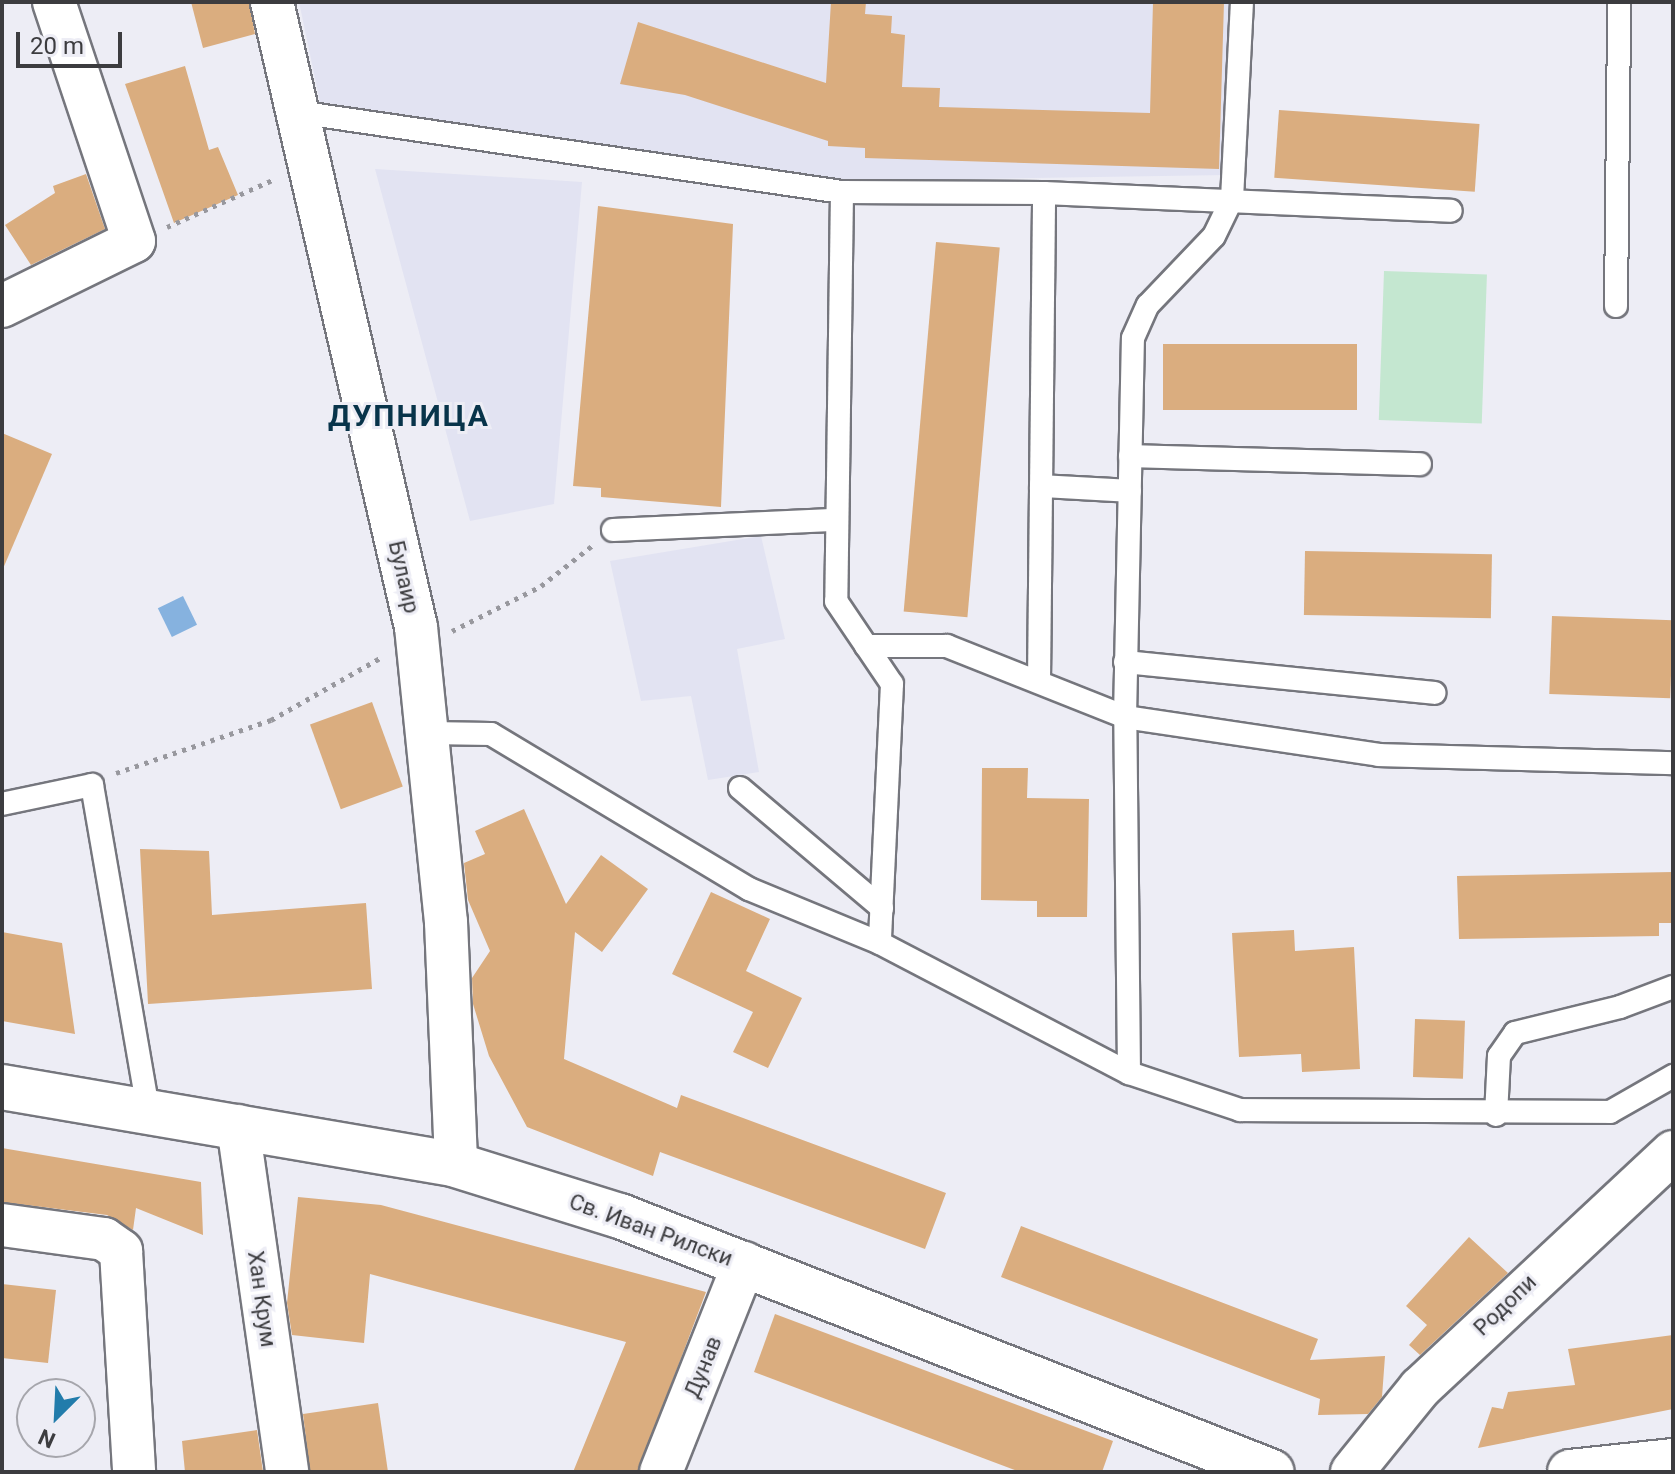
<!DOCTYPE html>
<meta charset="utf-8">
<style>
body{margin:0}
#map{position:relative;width:1675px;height:1474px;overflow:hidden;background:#ededf5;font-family:Roboto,sans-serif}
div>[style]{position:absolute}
.built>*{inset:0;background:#e2e3f2}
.green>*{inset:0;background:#c4e7d0;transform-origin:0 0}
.water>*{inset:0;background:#86b2df;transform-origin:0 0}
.building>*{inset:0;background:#daad7f;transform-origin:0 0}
.path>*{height:5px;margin-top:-2.5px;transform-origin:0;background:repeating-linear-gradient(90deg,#98989e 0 4px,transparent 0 10px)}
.roads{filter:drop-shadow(2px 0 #75767d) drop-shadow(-2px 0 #75767d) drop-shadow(0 2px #75767d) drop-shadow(0 -2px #75767d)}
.service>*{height:22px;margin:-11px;padding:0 11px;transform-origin:11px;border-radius:11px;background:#fff}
.minor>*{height:42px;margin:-21px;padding:0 21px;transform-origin:21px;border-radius:21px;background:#fff}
.tertiary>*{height:44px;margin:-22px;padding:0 22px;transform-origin:22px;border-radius:22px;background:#fff}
span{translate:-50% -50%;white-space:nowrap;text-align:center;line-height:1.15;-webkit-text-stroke:6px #ededf5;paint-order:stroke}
.street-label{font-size:22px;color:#3c3c3f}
.district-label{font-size:30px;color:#08344a;font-weight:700;letter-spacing:2px}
.frame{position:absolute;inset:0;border:4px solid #3c3c3f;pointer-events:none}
.north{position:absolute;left:16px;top:1378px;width:80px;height:80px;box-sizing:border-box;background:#ededf5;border:2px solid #a6a6ac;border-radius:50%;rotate:204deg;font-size:22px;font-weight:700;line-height:32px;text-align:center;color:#3c3c3f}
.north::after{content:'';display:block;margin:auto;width:28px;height:36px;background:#227cab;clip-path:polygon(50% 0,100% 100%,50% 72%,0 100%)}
.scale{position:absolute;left:16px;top:32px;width:106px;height:36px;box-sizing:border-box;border:4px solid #3c3c3f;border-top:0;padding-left:10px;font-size:24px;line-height:28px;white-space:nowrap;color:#3c3c3f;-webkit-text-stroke:6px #ededf5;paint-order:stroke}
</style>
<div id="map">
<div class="built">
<i style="clip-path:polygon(299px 2px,1233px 2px,1227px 175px,846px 181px,320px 102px)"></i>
<i style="clip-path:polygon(375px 169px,582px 182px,554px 504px,470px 521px)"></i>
<i style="clip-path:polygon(761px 536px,785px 639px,737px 649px,759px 772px,708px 780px,691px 696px,641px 701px,610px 561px)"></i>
</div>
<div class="green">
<i style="left:1384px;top:271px;width:103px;height:149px;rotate:2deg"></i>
</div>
<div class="water">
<i style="left:183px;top:596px;width:32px;height:28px;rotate:64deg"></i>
</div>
<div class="building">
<i style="clip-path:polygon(191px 2px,249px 2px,255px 34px,203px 48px)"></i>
<i style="clip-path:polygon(831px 2px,866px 2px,865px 14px,892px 16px,891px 33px,905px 35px,902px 87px,940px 88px,939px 107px,1150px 113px,1153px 2px,1224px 2px,1219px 169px,865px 158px,865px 148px,828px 146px,828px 141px,685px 95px,620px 84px,638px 22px,826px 83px)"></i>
<i style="clip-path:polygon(185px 66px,209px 150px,218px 147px,238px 195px,174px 223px,125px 84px)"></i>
<i style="left:1279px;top:110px;width:201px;height:68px;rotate:4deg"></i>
<i style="clip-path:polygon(86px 174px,105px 229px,31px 265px,5px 225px,55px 193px,53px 186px)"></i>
<i style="clip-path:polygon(598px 206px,733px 224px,721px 507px,601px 497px,601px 488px,573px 486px)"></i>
<i style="left:936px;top:242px;width:64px;height:371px;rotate:5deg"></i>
<i style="left:1163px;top:344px;width:194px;height:66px"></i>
<i style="clip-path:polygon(2px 433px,52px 454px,2px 571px)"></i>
<i style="left:1305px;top:551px;width:187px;height:64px;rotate:1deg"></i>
<i style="left:1552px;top:616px;width:121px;height:78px;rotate:2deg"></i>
<i style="left:372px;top:702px;width:90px;height:66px;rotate:70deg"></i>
<i style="clip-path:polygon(982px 768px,1028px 768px,1027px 798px,1089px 799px,1087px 917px,1037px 917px,1037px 901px,981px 900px)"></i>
<i style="clip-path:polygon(524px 809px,566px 904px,601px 855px,648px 889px,602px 952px,575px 932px,564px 1059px,677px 1108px,681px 1095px,946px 1193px,925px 1249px,660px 1152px,653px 1176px,527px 1127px,489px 1056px,473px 1004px,472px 978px,490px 951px,468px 900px,464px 863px,485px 854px,475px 831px)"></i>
<i style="clip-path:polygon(140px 849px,209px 851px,212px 915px,366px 903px,372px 989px,148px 1004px)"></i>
<i style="clip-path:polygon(1673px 872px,1673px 923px,1659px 923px,1659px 936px,1459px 939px,1457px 876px)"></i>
<i style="clip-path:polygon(711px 892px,770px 919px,746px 971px,802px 998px,768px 1068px,733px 1052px,753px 1012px,672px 974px)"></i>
<i style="clip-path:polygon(1294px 930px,1295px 951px,1354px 947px,1360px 1069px,1302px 1072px,1301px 1054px,1239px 1057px,1232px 933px)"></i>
<i style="clip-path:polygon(2px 932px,62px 943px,75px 1034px,2px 1021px)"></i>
<i style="left:1415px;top:1019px;width:50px;height:58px;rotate:2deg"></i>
<i style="clip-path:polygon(2px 1148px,201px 1182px,203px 1235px,136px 1208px,133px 1230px,107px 1215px,2px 1202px)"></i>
<i style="clip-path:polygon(298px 1197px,381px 1205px,706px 1292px,638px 1472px,573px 1472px,626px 1342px,370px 1274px,364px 1343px,292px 1335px,287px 1303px)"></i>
<i style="clip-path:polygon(1021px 1226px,1318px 1339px,1310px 1360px,1385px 1356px,1382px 1397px,1368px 1414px,1318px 1415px,1320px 1399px,1001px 1277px)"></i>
<i style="clip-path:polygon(1469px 1237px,1508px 1273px,1420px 1355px,1409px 1345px,1427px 1325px,1406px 1306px)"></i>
<i style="clip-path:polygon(2px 1284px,56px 1290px,48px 1363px,2px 1358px)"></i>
<i style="clip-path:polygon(775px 1314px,1113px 1441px,1102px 1472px,1020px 1472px,754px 1372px)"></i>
<i style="clip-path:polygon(1673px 1335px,1673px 1409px,1478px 1448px,1492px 1407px,1503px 1409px,1508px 1392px,1575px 1385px,1568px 1349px)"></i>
<i style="clip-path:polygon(378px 1403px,388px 1472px,310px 1472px,303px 1414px)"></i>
<i style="clip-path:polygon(257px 1430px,263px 1472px,185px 1472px,182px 1441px)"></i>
</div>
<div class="path">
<i style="left:167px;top:227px;width:118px;rotate:-24deg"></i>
<i style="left:452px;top:631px;width:100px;rotate:-26.8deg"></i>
<i style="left:541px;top:586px;width:66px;rotate:-38.3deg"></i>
<i style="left:116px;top:773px;width:164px;rotate:-18.9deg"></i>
<i style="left:271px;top:720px;width:125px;rotate:-29.6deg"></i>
</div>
<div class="roads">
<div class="service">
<i style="left:297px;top:112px;width:551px;rotate:8.35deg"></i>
<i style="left:842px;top:192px;width:202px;rotate:0.3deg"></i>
<i style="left:1044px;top:193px;width:407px;rotate:2.5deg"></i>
<i style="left:842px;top:192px;width:409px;rotate:90.8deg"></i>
<i style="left:836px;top:601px;width:100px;rotate:56deg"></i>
<i style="left:892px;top:684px;width:259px;rotate:92.7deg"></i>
<i style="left:1616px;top:306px;width:304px;rotate:-89.4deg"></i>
<i style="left:1130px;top:456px;width:290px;rotate:1.6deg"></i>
<i style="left:1041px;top:486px;width:89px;rotate:3.2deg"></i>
<i style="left:613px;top:530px;width:224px;rotate:-2.6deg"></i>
<i style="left:866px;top:646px;width:81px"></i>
<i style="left:947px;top:646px;width:192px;rotate:21.7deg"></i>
<i style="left:1125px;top:717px;width:257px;rotate:8.5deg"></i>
<i style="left:1379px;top:755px;width:294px;rotate:1.6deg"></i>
<i style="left:1125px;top:662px;width:311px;rotate:5.7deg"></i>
<i style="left:1039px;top:681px;width:488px;rotate:-89.4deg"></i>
<i style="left:429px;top:733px;width:62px;rotate:0.9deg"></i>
<i style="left:491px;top:734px;width:301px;rotate:31deg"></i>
<i style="left:749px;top:889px;width:142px;rotate:22.4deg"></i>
<i style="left:880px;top:943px;width:281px;rotate:27.6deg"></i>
<i style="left:1129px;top:1073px;width:117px;rotate:18.4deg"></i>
<i style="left:1240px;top:1110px;width:370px;rotate:0.3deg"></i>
<i style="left:1610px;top:1112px;width:73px;rotate:-29.7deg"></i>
<i style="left:740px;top:788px;width:186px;rotate:40.2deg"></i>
<i style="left:2px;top:804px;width:92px;rotate:-11.9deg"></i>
<i style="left:92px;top:785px;width:334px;rotate:80.2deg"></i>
<i style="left:1129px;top:1073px;width:356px;rotate:-90.6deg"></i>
<i style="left:1125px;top:717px;width:379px;rotate:-88.8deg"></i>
<i style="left:1133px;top:338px;width:36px;rotate:-66deg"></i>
<i style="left:1148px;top:305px;width:95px;rotate:-46.3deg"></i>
<i style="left:1214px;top:236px;width:41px;rotate:-64.1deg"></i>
<i style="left:1232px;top:199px;width:197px;rotate:-87.1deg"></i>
<i style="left:1496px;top:1115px;width:59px;rotate:-87.1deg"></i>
<i style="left:1499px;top:1056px;width:28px;rotate:-55deg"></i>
<i style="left:1515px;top:1033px;width:108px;rotate:-13.9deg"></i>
<i style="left:1620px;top:1007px;width:57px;rotate:-20.7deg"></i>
</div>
<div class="minor">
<i style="left:272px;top:2px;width:641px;rotate:77.03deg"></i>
<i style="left:416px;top:627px;width:297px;rotate:84.2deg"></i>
<i style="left:446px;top:922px;width:243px;rotate:87.6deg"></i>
<i style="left:2px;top:306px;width:147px;rotate:-26.2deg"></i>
<i style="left:134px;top:241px;width:252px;rotate:-108.5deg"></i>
<i style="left:238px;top:1126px;width:349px;rotate:81.9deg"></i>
<i style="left:2px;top:1225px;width:103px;rotate:7.8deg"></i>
<i style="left:104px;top:1239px;width:21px;rotate:35deg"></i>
<i style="left:121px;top:1251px;width:221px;rotate:86.6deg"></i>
<i style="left:661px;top:1472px;width:225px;rotate:-68.3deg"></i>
<i style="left:1352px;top:1472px;width:108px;rotate:-51deg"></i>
<i style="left:1420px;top:1388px;width:346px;rotate:-43deg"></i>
</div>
<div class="tertiary">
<i style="left:2px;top:1087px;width:461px;rotate:9.7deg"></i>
<i style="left:456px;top:1165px;width:172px;rotate:17.3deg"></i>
<i style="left:620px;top:1216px;width:700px;rotate:21.44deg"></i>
<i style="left:1570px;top:1472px;width:104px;rotate:-6.1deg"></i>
</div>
</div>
<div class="street-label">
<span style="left:404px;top:577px;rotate:77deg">Булаир</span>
<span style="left:651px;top:1230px;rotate:20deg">Св. Иван Рилски</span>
<span style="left:262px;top:1299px;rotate:82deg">Хан Крум</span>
<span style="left:1505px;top:1305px;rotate:-44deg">Родопи</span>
<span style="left:703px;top:1367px;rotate:-68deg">Дунав</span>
</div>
<div class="district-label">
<span style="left:409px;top:416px">ДУПНИЦА</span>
</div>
<div class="frame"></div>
<div class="north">N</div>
<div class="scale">20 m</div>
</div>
